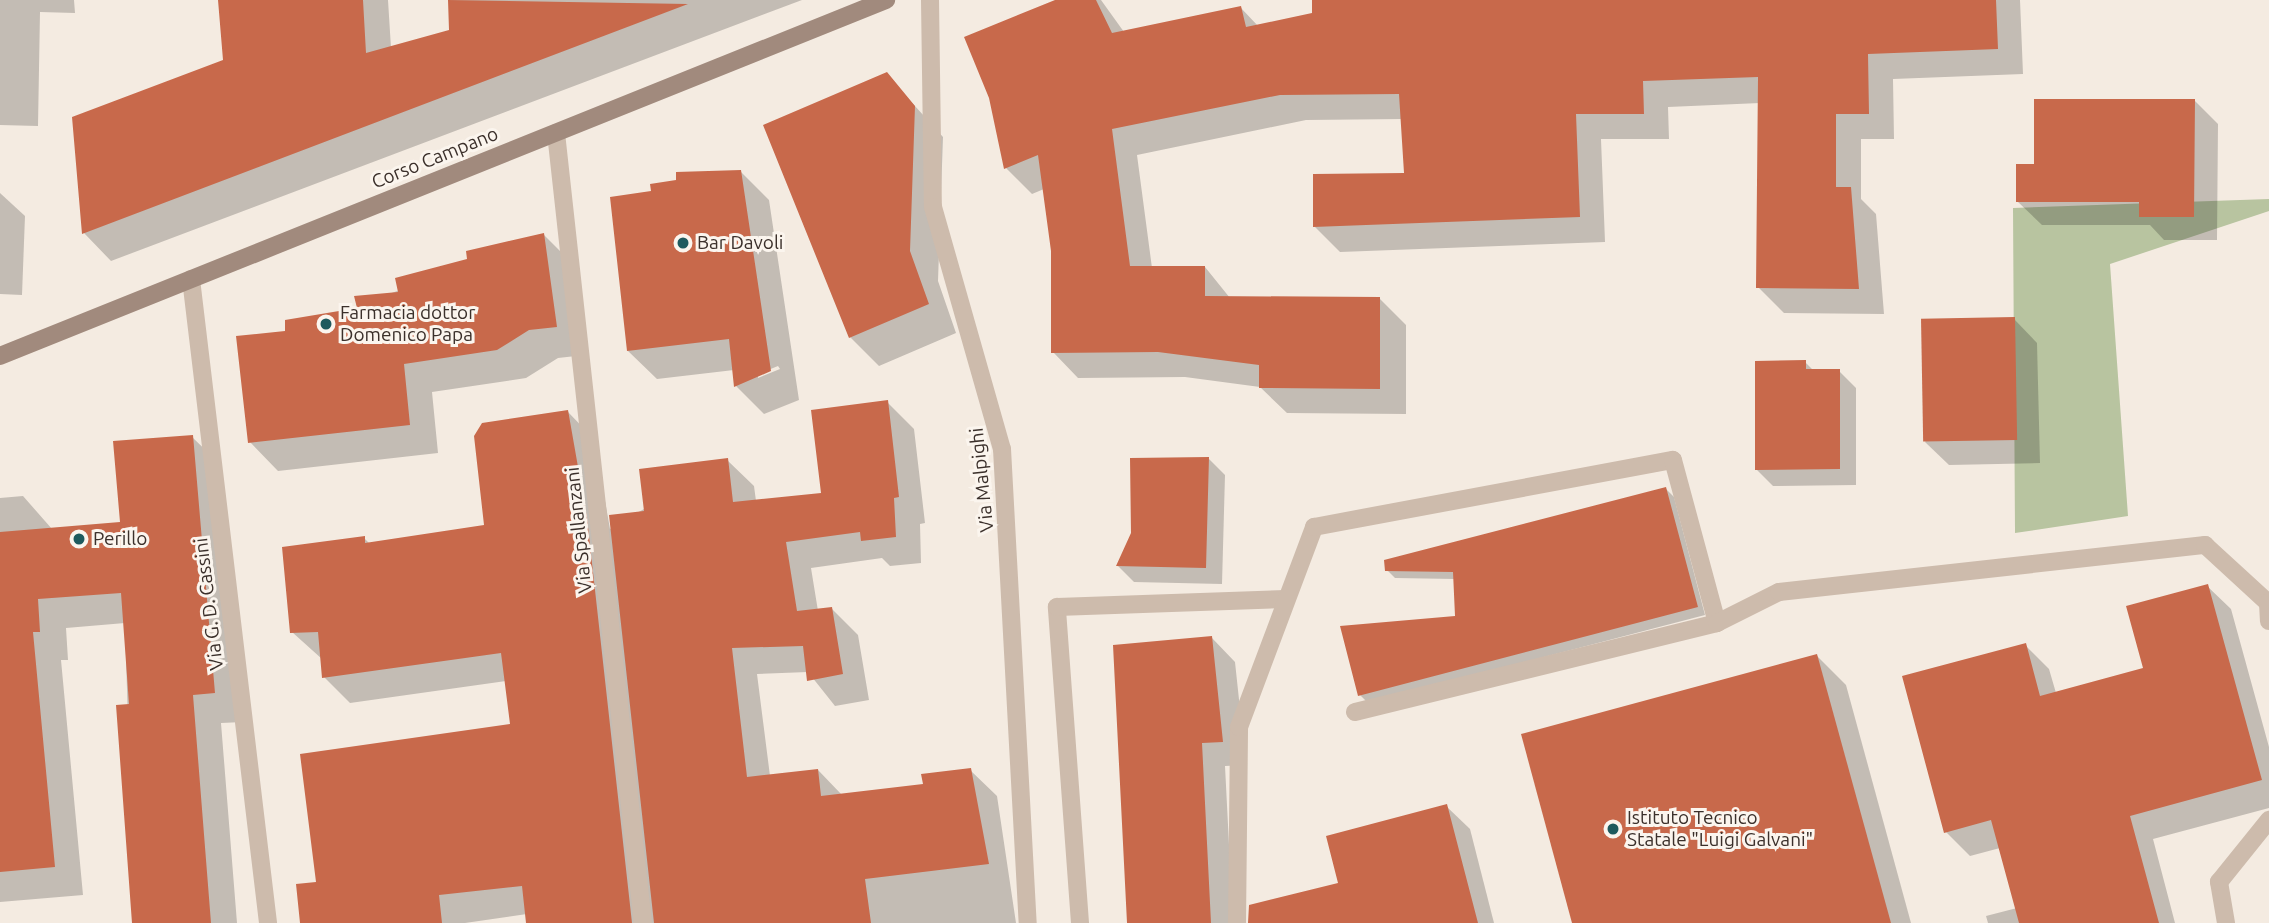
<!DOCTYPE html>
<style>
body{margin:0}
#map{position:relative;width:2269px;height:923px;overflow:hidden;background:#f4ebe1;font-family:Ubuntu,sans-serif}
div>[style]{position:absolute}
.green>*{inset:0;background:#b8c4a0}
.shadow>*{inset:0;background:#0003}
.building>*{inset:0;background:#c8694b;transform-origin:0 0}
.lane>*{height:18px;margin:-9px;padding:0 9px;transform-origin:9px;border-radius:9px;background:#cdbbac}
.street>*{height:18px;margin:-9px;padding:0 9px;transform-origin:9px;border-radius:9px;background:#cdbbac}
.secondary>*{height:18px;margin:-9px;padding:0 9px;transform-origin:9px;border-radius:9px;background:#a18a7d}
.dots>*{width:19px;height:19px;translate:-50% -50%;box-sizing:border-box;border:4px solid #fbf5ee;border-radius:50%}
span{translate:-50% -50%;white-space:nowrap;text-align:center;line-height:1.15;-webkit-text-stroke:6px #fbf5ee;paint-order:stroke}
.street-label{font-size:19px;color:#3b302b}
.poi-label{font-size:19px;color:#3b302b}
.left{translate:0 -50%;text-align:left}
</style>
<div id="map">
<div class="green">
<i style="clip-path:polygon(2269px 199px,2269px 211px,2110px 264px,2128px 516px,2015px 533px,2013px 208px)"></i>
</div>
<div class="shadow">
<i style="clip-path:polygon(0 0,74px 0,75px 13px,40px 12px,38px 126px,0 125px)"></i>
<i style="clip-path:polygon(220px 0,388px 0,391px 48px,450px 32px,450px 0,802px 0,111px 261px,84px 233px,225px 61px)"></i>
<i style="clip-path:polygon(1060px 0,1101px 0,1124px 32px,1241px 8px,1258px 26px,1314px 14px,1314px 0,2020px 0,2023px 74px,1893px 79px,1894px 139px,1861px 139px,1861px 199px,1876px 214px,1884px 314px,1784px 313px,1758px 287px,1760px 103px,1668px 107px,1669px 139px,1601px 139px,1605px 242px,1340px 252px,1314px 226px,1406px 175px,1403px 119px,1306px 120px,1137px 155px,1152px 268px,1205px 267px,1230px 298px,1380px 299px,1406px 325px,1406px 414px,1287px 413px,1260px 387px,1185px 377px,1078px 378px,1053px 352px,1053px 251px,1044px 189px,1032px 194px,1006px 168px)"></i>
<i style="clip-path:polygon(886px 74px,943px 137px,938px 281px,956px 333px,879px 366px,850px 337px)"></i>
<i style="clip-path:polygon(2194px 100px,2218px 124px,2217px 240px,2164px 240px,2150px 225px,2042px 225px,2018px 202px,2036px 166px)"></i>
<i style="clip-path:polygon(evenodd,740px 171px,769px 200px,799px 400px,764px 414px,736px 386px,734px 370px,657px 379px,628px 351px,740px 171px,778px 366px,780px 369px,758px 378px,758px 374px,778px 366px)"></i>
<i style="clip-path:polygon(0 193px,25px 216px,22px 295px,0 294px)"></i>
<i style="clip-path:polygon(544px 235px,573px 264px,585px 355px,558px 358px,526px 378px,432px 392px,438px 453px,278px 471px,250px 442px,287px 333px)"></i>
<i style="clip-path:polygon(2014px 319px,2037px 343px,2040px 463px,1949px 465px,1925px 442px)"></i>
<i style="clip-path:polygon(1805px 362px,1814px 371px,1839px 371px,1856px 388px,1856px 485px,1773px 486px,1756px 469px)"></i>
<i style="clip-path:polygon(887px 402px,914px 429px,925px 523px,920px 524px,921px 563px,890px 566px,882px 558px,811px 568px,818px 611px,832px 609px,858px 635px,869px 700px,835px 706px,808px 672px,757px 674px,770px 776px,818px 770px,842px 795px,924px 785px,970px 770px,997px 796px,1016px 923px,528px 923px,527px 914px,465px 923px,302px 923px,512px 725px,506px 681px,350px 703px,324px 677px,322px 659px,292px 632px,364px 538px,370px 544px,486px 527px,568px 412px,594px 439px,610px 529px,727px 460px,754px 486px,756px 501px,823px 494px)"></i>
<i style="clip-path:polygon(192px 437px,221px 465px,243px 722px,221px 723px,237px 923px,134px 923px,125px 623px,66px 628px,68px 660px,61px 660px,83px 895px,0 902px,0 498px,23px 496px,52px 529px,122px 524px)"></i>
<i style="clip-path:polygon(1208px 458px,1225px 475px,1222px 584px,1134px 582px,1118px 566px,1132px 533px)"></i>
<i style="clip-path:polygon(1666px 489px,1674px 497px,1705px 615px,1368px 703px,1360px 695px,1456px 618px,1455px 579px,1395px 578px,1387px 570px)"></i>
<i style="clip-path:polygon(2207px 586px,2231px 609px,2269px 747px,2269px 808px,2153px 839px,2175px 923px,1988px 923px,1986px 916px,2017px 908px,2000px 848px,1970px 856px,1946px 832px,2025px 645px,2049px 669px,2056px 693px,2145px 670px)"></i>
<i style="clip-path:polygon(1212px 638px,1235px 662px,1246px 765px,1225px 766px,1233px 923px,1129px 923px)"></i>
<i style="clip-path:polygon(1817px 656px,1846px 685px,1911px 923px,1574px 923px)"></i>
<i style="clip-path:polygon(1446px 806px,1470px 829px,1494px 923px,1296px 923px)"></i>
</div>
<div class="building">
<i style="clip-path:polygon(218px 0,363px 0,366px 53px,449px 30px,448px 0,688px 4px,82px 234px,72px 117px,223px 60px)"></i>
<i style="clip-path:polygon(1055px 0,1096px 0,1112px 33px,1241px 6px,1246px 27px,1312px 13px,1312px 0,1996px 0,1998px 49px,1868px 54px,1869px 114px,1836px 114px,1836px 187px,1851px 187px,1859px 289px,1756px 288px,1758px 77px,1643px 81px,1644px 114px,1576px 114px,1580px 217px,1313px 227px,1313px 174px,1404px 173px,1399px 94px,1280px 95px,1112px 129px,1130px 266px,1205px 266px,1205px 296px,1380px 297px,1380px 389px,1259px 388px,1259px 365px,1158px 352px,1051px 353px,1051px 251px,1038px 155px,1004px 169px,989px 98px,964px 37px)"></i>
<i style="clip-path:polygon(887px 72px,915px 106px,910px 251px,929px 304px,849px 338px,763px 125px)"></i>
<i style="clip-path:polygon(2034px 99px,2195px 99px,2194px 217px,2139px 217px,2139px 202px,2016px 202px,2016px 164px,2034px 164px)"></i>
<i style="clip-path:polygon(741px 170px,771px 371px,734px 387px,729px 339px,627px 351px,610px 197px,651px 191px,650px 184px,676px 180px,676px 172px)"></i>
<i style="clip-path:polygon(544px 233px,557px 327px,529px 330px,497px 350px,404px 364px,410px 425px,248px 443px,236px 336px,285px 331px,285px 320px,357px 308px,354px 296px,398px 292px,395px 278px,467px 259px,466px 251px)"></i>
<i style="left:2015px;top:317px;width:123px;height:94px;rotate:89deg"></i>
<i style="clip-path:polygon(1806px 360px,1806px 369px,1840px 369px,1840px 469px,1755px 470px,1755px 361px)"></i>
<i style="clip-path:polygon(888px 400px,899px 497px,894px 498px,896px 537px,861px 541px,860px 532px,786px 542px,797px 611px,832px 607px,843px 674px,807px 681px,803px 646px,732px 648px,747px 777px,818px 769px,821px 796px,923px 784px,921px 774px,971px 768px,989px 864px,865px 879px,871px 923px,654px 923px,609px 515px,644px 511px,639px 469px,728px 458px,733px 502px,821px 493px,811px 410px)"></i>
<i style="clip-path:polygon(568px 410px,587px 518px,632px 923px,526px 923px,522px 886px,439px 895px,442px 923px,300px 923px,296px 884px,316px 882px,300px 754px,510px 724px,501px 653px,322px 678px,318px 632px,290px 633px,282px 547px,365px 536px,365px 543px,484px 525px,474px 436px,482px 423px)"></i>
<i style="clip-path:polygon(193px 435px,215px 693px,193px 695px,211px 923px,132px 923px,116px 705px,129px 704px,121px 593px,38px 599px,40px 632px,33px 632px,55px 867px,0 872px,0 532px,120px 522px,113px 441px)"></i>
<i style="clip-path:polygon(1209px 457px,1206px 568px,1116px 566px,1131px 533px,1130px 458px)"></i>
<i style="clip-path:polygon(1666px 487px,1698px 607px,1358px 696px,1340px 626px,1455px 616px,1453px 572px,1385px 571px,1384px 560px)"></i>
<i style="clip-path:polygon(2208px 584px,2262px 780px,2130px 816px,2159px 923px,2019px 923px,1991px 820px,1944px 833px,1902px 676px,2026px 643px,2040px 696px,2143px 668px,2126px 606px)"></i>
<i style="clip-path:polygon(1212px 636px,1223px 742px,1202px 743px,1211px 923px,1127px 923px,1113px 645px)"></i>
<i style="clip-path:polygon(1817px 654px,1891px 923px,1572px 923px,1521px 734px)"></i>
<i style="clip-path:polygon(1447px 804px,1478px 923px,1248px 923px,1249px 905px,1338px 883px,1326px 836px)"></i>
</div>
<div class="lane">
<i style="left:1355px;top:712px;width:373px;rotate:-13.8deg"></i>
<i style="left:1080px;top:923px;width:317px;rotate:-94.2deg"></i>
<i style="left:1057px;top:607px;width:229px;rotate:-2deg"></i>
<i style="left:1237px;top:923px;width:196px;rotate:-89.4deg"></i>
<i style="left:1239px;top:727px;width:214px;rotate:-69.4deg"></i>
<i style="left:1314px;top:527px;width:365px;rotate:-10.6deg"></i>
<i style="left:1673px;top:460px;width:169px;rotate:74.9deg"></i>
<i style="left:1717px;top:623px;width:69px;rotate:-26.6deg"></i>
<i style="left:1779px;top:592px;width:429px;rotate:-6.3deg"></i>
<i style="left:2205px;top:545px;width:86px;rotate:42.6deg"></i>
<i style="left:2268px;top:603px;width:18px;rotate:87deg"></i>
<i style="left:2226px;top:923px;width:42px;rotate:-99.7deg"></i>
<i style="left:2219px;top:882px;width:80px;rotate:-51.1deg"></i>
</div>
<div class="street">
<i style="left:930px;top:0;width:207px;rotate:89.2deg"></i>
<i style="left:933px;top:207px;width:252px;rotate:74.1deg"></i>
<i style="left:1002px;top:449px;width:475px;rotate:86.9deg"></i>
<i style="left:556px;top:133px;width:795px;rotate:83.72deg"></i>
<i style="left:191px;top:279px;width:649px;rotate:83.18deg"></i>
</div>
<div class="secondary">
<i style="left:0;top:356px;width:955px;rotate:-21.89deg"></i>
</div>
<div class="dots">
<i style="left:683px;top:243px;background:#1f5a5e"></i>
<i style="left:326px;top:324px;background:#1f5a5e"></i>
<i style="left:79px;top:539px;background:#1f5a5e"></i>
<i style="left:1613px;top:829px;background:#1f5a5e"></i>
</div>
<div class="street-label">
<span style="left:435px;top:158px;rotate:-22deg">Corso Campano</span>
<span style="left:982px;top:480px;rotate:-96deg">Via Malpighi</span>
<span style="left:579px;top:530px;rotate:-96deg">Via Spallanzani</span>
<span style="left:209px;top:604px;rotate:-97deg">Via G. D. Cassini</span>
</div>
<div class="poi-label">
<span class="left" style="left:697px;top:243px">Bar Davoli</span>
<span class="left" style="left:340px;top:324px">Farmacia dottor<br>Domenico Papa</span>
<span class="left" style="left:93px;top:539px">Perillo</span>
<span class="left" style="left:1627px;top:829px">Istituto Tecnico<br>Statale "Luigi Galvani"</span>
</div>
</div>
